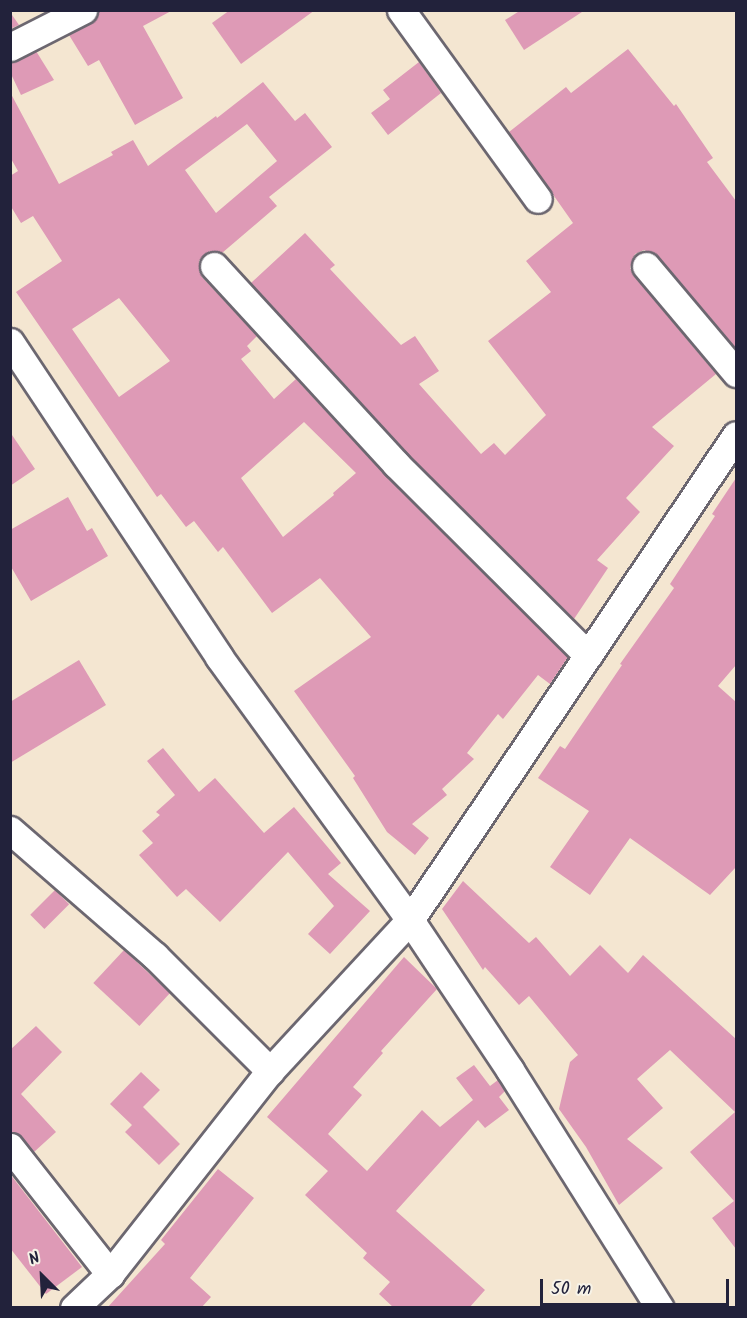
<!DOCTYPE html>
<style>
body{margin:0}
#map{position:relative;width:747px;height:1318px;overflow:hidden;background:#f4e6d1;font-family:Kalam,sans-serif}
div>[style]{position:absolute}
.building>*{inset:0;background:#de9ab6;transform-origin:0 0}
.roads{filter:drop-shadow(2px 0 #6c6770) drop-shadow(-2px 0 #6c6770) drop-shadow(0 2px #6c6770) drop-shadow(0 -2px #6c6770)}
.minor>*{height:27px;margin:-13.5px;padding:0 13.5px;transform-origin:13.5px;border-radius:13.5px;background:#fff}
span{translate:-50% -50%;white-space:nowrap;text-align:center;line-height:1.15;-webkit-text-stroke:6px #f7f3e8;paint-order:stroke}
.frame{position:absolute;inset:0;border:12px solid #22223b;pointer-events:none}
.north{position:absolute;left:12px;top:1246px;width:60px;height:60px;-webkit-text-stroke:4px #f7f3e8;paint-order:stroke;rotate:336deg;font-size:16px;font-weight:700;line-height:24px;text-align:center;color:#22223b}
.north::after{content:'';display:block;margin:auto;width:21px;height:27px;background:#22223b;clip-path:polygon(50% 0,100% 100%,50% 72%,0 100%)}
.scale{position:absolute;left:540px;top:1279px;width:189px;height:27px;box-sizing:border-box;border:3px solid #22223b;border-top:0;padding-left:8px;font-size:18px;line-height:21px;white-space:nowrap;color:#22223b;-webkit-text-stroke:4px #f7f3e8;paint-order:stroke}
</style>
<div id="map">
<div class="building">
<i style="clip-path:polygon(99px 10px,173px 10px,143px 26px,183px 98px,135px 125px,99px 60px,88px 66px,69px 35px,91px 24px)"></i>
<i style="clip-path:polygon(230px 10px,315px 10px,241px 64px,212px 23px)"></i>
<i style="clip-path:polygon(521px 10px,585px 10px,524px 50px,505px 20px)"></i>
<i style="clip-path:polygon(10px 12px,19px 25px,10px 29px)"></i>
<i style="clip-path:polygon(628px 49px,674px 106px,676px 104px,713px 158px,707px 162px,736px 201px,736px 349px,658px 256px,644px 250px,635px 254px,630px 268px,634px 276px,716px 374px,652px 427px,674px 446px,626px 498px,640px 512px,597px 560px,608px 568px,574px 619px,407px 453px,251px 283px,305px 233px,335px 265px,330px 269px,401px 345px,415px 336px,439px 371px,419px 384px,481px 454px,494px 443px,505px 455px,546px 415px,488px 341px,551px 292px,526px 261px,573px 223px,509px 132px,566px 87px,571px 93px)"></i>
<i style="clip-path:polygon(36px 51px,54px 80px,21px 95px,10px 72px,10px 63px)"></i>
<i style="clip-path:polygon(419px 62px,441px 93px,388px 135px,371px 113px,390px 99px,383px 90px)"></i>
<i style="clip-path:polygon(evenodd,263px 82px,295px 121px,305px 113px,332px 147px,269px 197px,277px 206px,222px 253px,210px 251px,199px 261px,199px 269px,202px 277px,257px 336px,247px 346px,251px 351px,241px 359px,274px 399px,296px 379px,385px 475px,568px 657px,550px 684px,538px 675px,503px 719px,498px 714px,467px 753px,474px 759px,442px 789px,447px 795px,412px 824px,429px 838px,415px 855px,387px 832px,353px 778px,355px 776px,294px 691px,371px 637px,320px 578px,272px 613px,223px 547px,218px 552px,194px 521px,186px 527px,161px 494px,157px 497px,16px 292px,62px 261px,33px 216px,21px 223px,10px 205px,10px 176px,18px 171px,10px 157px,10px 92px,59px 184px,113px 155px,111px 152px,133px 140px,148px 166px,216px 116px,217px 118px,263px 82px,247px 124px,277px 161px,216px 213px,185px 170px,247px 124px,263px 82px,119px 298px,170px 361px,119px 397px,72px 329px,119px 298px,263px 82px,304px 422px,356px 473px,333px 493px,334px 495px,283px 537px,241px 478px,304px 422px)"></i>
<i style="clip-path:polygon(10px 432px,35px 469px,10px 486px)"></i>
<i style="clip-path:polygon(736px 478px,736px 665px,718px 686px,736px 702px,736px 867px,710px 895px,630px 838px,590px 895px,550px 867px,589px 811px,538px 778px,560px 746px,565px 749px,622px 665px,620px 664px,674px 588px,670px 584px,715px 516px,712px 514px)"></i>
<i style="clip-path:polygon(68px 497px,87px 531px,92px 528px,108px 556px,31px 601px,10px 565px,10px 530px)"></i>
<i style="clip-path:polygon(79px 660px,106px 705px,10px 763px,10px 702px)"></i>
<i style="clip-path:polygon(163px 748px,199px 792px,215px 778px,264px 833px,294px 807px,341px 863px,328px 874px,370px 911px,330px 954px,308px 934px,334px 906px,288px 852px,220px 922px,186px 889px,177px 897px,139px 855px,153px 843px,142px 831px,160px 815px,156px 812px,175px 795px,147px 761px)"></i>
<i style="clip-path:polygon(463px 881px,529px 943px,536px 937px,570px 976px,600px 945px,628px 973px,643px 955px,736px 1039px,736px 1249px,712px 1218px,734px 1201px,690px 1152px,735px 1112px,670px 1050px,637px 1079px,663px 1108px,627px 1139px,663px 1168px,619px 1205px,586px 1147px,559px 1109px,570px 1062px,578px 1055px,529px 996px,519px 1005px,485px 967px,483px 970px,442px 909px)"></i>
<i style="left:55px;top:890px;width:20px;height:35px;rotate:45deg"></i>
<i style="left:124px;top:950px;width:63px;height:45px;rotate:43deg"></i>
<i style="clip-path:polygon(404px 957px,437px 989px,381px 1051px,383px 1053px,353px 1087px,362px 1095px,328px 1134px,367px 1171px,422px 1110px,440px 1127px,473px 1100px,456px 1078px,474px 1065px,490px 1086px,498px 1080px,505px 1091px,499px 1097px,509px 1110px,485px 1128px,478px 1120px,396px 1211px,485px 1290px,469px 1308px,394px 1308px,379px 1294px,390px 1282px,363px 1258px,367px 1253px,305px 1195px,328px 1171px,267px 1117px)"></i>
<i style="clip-path:polygon(36px 1026px,62px 1052px,21px 1094px,56px 1132px,34px 1152px,22px 1137px,10px 1132px,10px 1050px)"></i>
<i style="clip-path:polygon(141px 1072px,160px 1090px,143px 1107px,180px 1144px,159px 1165px,125px 1132px,132px 1125px,110px 1104px)"></i>
<i style="clip-path:polygon(218px 1169px,254px 1198px,190px 1278px,211px 1297px,201px 1308px,107px 1308px,165px 1244px,161px 1240px)"></i>
<i style="clip-path:polygon(10px 1174px,82px 1267px,46px 1294px,10px 1248px)"></i>
</div>
<div class="roads">
<div class="minor">
<i style="left:401px;top:10px;width:233px;rotate:54.1deg"></i>
<i style="left:10px;top:47px;width:82px;rotate:-26.9deg"></i>
<i style="left:214px;top:266px;width:269px;rotate:47.4deg"></i>
<i style="left:396px;top:464px;width:271px;rotate:44.9deg"></i>
<i style="left:646px;top:266px;width:140px;rotate:49.9deg"></i>
<i style="left:10px;top:342px;width:378px;rotate:56.4deg"></i>
<i style="left:219px;top:657px;width:325px;rotate:54deg"></i>
<i style="left:410px;top:920px;width:180px;rotate:56.3deg"></i>
<i style="left:510px;top:1070px;width:281px;rotate:57.8deg"></i>
<i style="left:10px;top:830px;width:192px;rotate:41deg"></i>
<i style="left:155px;top:956px;width:163px;rotate:45deg"></i>
<i style="left:10px;top:1147px;width:162px;rotate:51.8deg"></i>
<i style="left:74px;top:1308px;width:50px;rotate:-43.4deg"></i>
<i style="left:110px;top:1274px;width:258px;rotate:-51.8deg"></i>
<i style="left:270px;top:1071px;width:206px;rotate:-47.2deg"></i>
<i style="left:410px;top:920px;width:584px;rotate:-56.09deg"></i>
</div>
</div>
<div class="frame"></div>
<div class="north">N</div>
<div class="scale">50 m</div>
</div>
